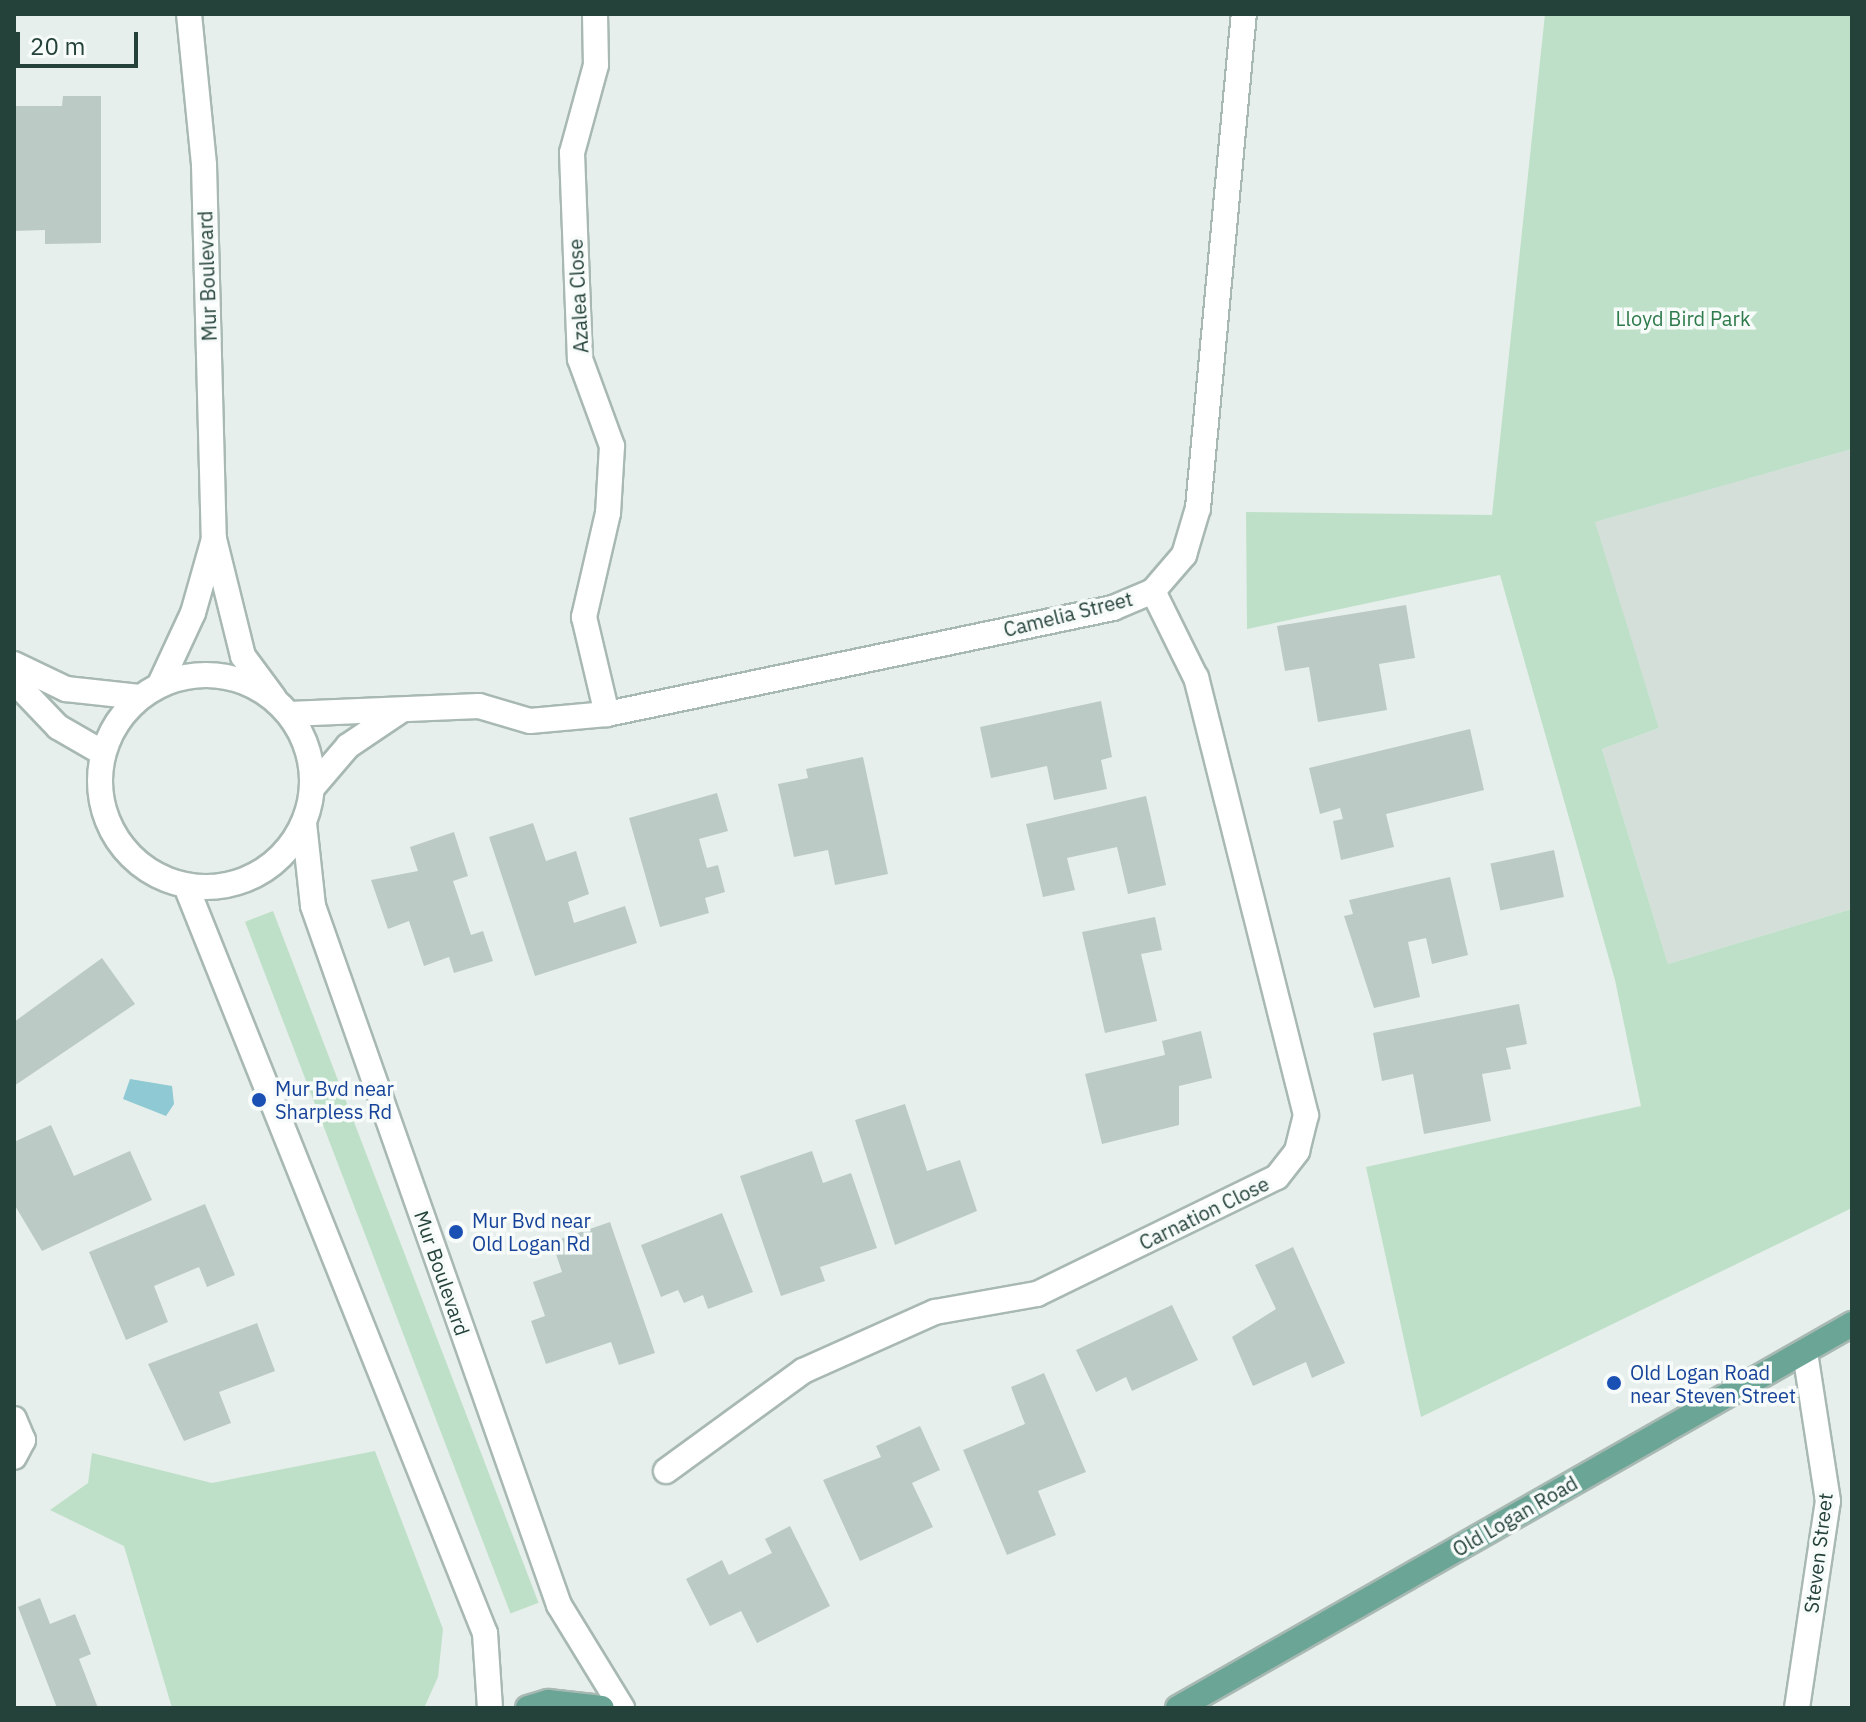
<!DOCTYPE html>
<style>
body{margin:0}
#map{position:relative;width:1866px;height:1722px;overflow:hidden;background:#e6efeb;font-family:"IBM Plex Sans",sans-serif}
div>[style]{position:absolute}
.built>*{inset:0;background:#d4dfda}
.green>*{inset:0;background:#bfe0c8;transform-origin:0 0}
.water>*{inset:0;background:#8ec9d4}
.building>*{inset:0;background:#bbcac4;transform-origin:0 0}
.roads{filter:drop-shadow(2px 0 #a8b8b2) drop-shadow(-2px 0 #a8b8b2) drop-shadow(0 2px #a8b8b2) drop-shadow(0 -2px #a8b8b2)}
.minor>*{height:24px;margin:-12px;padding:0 12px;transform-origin:12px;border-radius:12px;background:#fff}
.minor>.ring{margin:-12px;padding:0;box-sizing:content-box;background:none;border:24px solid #fff;border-radius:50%}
.major>*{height:24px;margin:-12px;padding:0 12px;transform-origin:12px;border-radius:12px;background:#6aa596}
.dots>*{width:22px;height:22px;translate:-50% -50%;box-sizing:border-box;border:4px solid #f7fbf9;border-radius:50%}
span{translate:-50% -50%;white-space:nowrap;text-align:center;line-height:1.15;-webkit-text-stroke:7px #f7fbf9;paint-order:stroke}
.street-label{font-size:20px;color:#24423a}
.park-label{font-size:20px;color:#2d7a4b}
.transit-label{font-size:20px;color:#164399}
.left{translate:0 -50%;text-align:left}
.frame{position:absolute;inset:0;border:16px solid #24423a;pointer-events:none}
.scale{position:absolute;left:16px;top:32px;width:122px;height:36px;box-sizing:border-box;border:4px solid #24423a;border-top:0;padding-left:10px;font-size:24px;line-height:28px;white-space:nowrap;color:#24423a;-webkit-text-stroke:6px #f7fbf9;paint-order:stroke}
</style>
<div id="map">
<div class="built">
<i style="clip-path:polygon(1852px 449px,1852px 909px,1668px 964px,1602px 749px,1659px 728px,1594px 522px)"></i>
</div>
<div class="green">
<i style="clip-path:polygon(1545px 14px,1852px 14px,1852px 449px,1595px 522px,1659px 728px,1602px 749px,1668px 964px,1852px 909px,1852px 1208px,1421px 1417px,1366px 1167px,1641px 1106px,1615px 980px,1500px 575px,1247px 629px,1246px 512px,1492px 515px)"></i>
<i style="left:273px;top:911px;width:741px;height:30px;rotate:69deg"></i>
<i style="clip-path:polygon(375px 1451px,443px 1629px,438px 1677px,424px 1708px,172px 1708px,124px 1546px,50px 1510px,88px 1483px,92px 1453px,212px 1483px)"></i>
</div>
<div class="water">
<i style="clip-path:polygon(130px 1079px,172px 1086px,174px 1104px,166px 1116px,123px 1099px)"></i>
</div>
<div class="building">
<i style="clip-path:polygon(63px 96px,101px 96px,101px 243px,45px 244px,45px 230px,14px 231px,14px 106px,62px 106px)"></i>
<i style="clip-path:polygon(1406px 605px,1415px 658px,1379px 664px,1387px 710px,1318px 722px,1309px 667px,1285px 671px,1277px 626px)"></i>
<i style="clip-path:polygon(1101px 701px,1112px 757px,1101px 760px,1107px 789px,1054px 800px,1047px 766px,991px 778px,980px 727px)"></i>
<i style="clip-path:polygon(1470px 729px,1484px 790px,1386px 814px,1394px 847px,1341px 860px,1333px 821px,1343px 819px,1340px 808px,1320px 814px,1309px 768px)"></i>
<i style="clip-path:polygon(863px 757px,888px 874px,835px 885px,828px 850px,794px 857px,778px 784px,808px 778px,806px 769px)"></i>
<i style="clip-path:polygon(717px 793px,728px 831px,699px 839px,707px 868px,718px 865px,725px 892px,705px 898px,709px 913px,660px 927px,629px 818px)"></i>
<i style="clip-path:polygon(1146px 796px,1166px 885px,1128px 894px,1117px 847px,1067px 858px,1075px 890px,1043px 897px,1026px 824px)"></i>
<i style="clip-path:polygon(533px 823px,546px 861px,576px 851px,589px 894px,568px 902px,574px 923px,625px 906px,637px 943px,535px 976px,489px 837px)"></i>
<i style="clip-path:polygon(454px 832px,468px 876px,453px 881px,471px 935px,483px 931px,493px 961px,454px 973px,449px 957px,424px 966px,409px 921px,388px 929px,371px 880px,418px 871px,410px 847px)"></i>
<i style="left:1554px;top:850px;width:48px;height:65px;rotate:78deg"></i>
<i style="clip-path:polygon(1450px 877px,1468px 955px,1432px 964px,1426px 938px,1408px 942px,1420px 997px,1374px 1008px,1344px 916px,1353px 914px,1349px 900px)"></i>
<i style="clip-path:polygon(1155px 917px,1162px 950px,1141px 954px,1157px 1021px,1105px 1033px,1082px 932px)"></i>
<i style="clip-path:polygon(102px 958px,135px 1004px,14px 1086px,14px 1022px)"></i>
<i style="clip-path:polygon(1519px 1004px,1527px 1044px,1506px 1048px,1511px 1069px,1482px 1074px,1491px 1121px,1424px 1134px,1413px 1074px,1382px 1081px,1373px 1033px)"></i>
<i style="clip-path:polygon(1201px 1031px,1212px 1078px,1179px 1086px,1179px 1125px,1102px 1144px,1085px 1074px,1165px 1055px,1162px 1041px)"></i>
<i style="clip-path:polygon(905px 1104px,927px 1171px,960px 1160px,977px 1211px,895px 1245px,855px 1120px)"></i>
<i style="clip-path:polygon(51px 1125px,74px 1176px,130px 1151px,152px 1200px,42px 1251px,14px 1204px,14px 1142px)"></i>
<i style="clip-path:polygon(812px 1151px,823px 1183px,851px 1173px,877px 1248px,820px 1267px,825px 1281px,781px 1296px,740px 1176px)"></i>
<i style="clip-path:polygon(205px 1204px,235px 1275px,207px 1287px,199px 1267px,154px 1286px,168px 1322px,126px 1340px,89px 1252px)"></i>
<i style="clip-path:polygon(722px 1213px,753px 1292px,708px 1309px,703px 1295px,684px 1303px,678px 1290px,661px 1297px,641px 1245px)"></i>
<i style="clip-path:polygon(610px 1222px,655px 1353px,619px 1365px,611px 1342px,546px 1364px,531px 1321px,545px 1316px,533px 1282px,562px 1272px,552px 1242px)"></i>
<i style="clip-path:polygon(1293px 1247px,1345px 1363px,1312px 1378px,1306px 1362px,1253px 1386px,1232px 1337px,1276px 1309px,1255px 1265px)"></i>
<i style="clip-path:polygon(1172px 1305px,1198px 1360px,1132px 1391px,1126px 1377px,1096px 1392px,1076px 1350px)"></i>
<i style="clip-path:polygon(257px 1323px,275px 1371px,219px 1392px,231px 1423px,184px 1441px,148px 1364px)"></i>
<i style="clip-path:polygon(1044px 1373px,1086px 1472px,1038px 1491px,1056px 1535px,1007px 1555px,963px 1450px,1025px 1424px,1011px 1387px)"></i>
<i style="clip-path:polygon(920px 1426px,940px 1470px,912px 1483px,933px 1527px,860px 1561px,823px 1480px,881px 1457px,876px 1446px)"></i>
<i style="clip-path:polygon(790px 1526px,830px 1606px,757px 1643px,741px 1611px,710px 1626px,686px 1579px,722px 1560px,729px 1575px,772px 1553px,765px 1539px)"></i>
<i style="clip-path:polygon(40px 1598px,50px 1624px,75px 1614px,91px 1654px,79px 1659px,98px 1708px,57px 1708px,18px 1607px)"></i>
</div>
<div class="roads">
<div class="minor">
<i style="left:189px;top:14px;width:152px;rotate:84.3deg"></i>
<i style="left:204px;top:165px;width:374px;rotate:88.5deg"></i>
<i style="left:214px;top:539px;width:121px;rotate:76.1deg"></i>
<i style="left:243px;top:656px;width:52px;rotate:53.6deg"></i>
<i style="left:595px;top:14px;width:51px;rotate:88.9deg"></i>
<i style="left:596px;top:65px;width:91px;rotate:105.3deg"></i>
<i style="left:572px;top:153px;width:206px;rotate:87.8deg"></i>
<i style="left:580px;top:359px;width:93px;rotate:69.8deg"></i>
<i style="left:612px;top:446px;width:67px;rotate:93.4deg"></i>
<i style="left:608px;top:513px;width:107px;rotate:103deg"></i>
<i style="left:584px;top:617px;width:100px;rotate:76.7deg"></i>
<i style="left:14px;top:664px;width:58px;rotate:25.7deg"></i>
<i style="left:66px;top:689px;width:74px;rotate:6.2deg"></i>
<i class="ring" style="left:100px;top:675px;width:188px;height:188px"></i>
<i style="left:14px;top:681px;width:64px;rotate:46.3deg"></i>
<i style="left:58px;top:727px;width:52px;rotate:30deg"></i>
<i style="left:160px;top:684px;width:78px;rotate:-65.1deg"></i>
<i style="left:193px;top:613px;width:77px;rotate:-74.2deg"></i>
<i style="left:289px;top:714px;width:190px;rotate:-2.4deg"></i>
<i style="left:479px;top:706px;width:53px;rotate:16.4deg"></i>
<i style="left:530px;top:721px;width:77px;rotate:-5.2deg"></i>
<i style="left:607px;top:714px;width:517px;rotate:-11.83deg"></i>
<i style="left:1113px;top:608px;width:43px;rotate:-23deg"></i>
<i style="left:1153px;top:591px;width:48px;rotate:-49.3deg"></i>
<i style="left:1184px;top:555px;width:49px;rotate:-73.4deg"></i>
<i style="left:1198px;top:508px;width:496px;rotate:-84.7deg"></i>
<i style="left:313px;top:787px;width:54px;rotate:-49.5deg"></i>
<i style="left:348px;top:746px;width:63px;rotate:-33.9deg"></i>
<i style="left:304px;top:823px;width:83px;rotate:83.8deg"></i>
<i style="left:313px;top:906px;width:741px;rotate:70.61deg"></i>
<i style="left:559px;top:1605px;width:121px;rotate:58.5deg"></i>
<i style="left:186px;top:886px;width:805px;rotate:68.19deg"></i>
<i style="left:485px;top:1633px;width:75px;rotate:86.2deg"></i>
<i style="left:14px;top:1419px;width:23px;rotate:67deg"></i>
<i style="left:23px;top:1440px;width:19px;rotate:118deg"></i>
<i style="left:666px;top:1471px;width:170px;rotate:-36.1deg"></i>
<i style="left:803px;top:1371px;width:145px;rotate:-24.1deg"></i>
<i style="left:935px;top:1312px;width:104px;rotate:-10deg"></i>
<i style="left:1037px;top:1294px;width:267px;rotate:-26deg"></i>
<i style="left:1277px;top:1177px;width:33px;rotate:-52deg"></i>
<i style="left:1297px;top:1151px;width:37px;rotate:-76deg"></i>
<i style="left:1306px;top:1115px;width:451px;rotate:-104.1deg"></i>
<i style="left:1196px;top:678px;width:97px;rotate:-116.3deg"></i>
<i style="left:1797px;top:1708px;width:209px;rotate:-81.5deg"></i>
<i style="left:1828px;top:1501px;width:151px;rotate:-98.8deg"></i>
</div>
<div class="major">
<i style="left:528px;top:1708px;width:21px;rotate:-17deg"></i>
<i style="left:548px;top:1702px;width:54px;rotate:6.3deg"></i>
<i style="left:1178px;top:1708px;width:776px;rotate:-29.67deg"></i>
</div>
</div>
<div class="dots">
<i style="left:259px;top:1100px;background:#1a4fb4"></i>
<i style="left:456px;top:1232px;background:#1a4fb4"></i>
<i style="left:1614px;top:1383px;background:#1a4fb4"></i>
</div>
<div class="street-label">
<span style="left:207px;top:276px;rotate:-92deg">Mur Boulevard</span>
<span style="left:578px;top:296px;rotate:-93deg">Azalea Close</span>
<span style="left:1068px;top:614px;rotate:-14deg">Camelia Street</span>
<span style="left:1204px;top:1213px;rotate:-26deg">Carnation Close</span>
<span style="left:442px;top:1273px;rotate:71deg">Mur Boulevard</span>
<span style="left:1515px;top:1516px;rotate:-30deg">Old Logan Road</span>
<span style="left:1818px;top:1553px;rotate:-83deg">Steven Street</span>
</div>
<div class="park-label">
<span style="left:1683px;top:318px">Lloyd Bird Park</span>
</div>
<div class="transit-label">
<span class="left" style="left:275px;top:1100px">Mur Bvd near<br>Sharpless Rd</span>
<span class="left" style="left:472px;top:1232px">Mur Bvd near<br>Old Logan Rd</span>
<span class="left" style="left:1630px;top:1384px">Old Logan Road<br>near Steven Street</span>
</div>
<div class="frame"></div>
<div class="scale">20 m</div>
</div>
